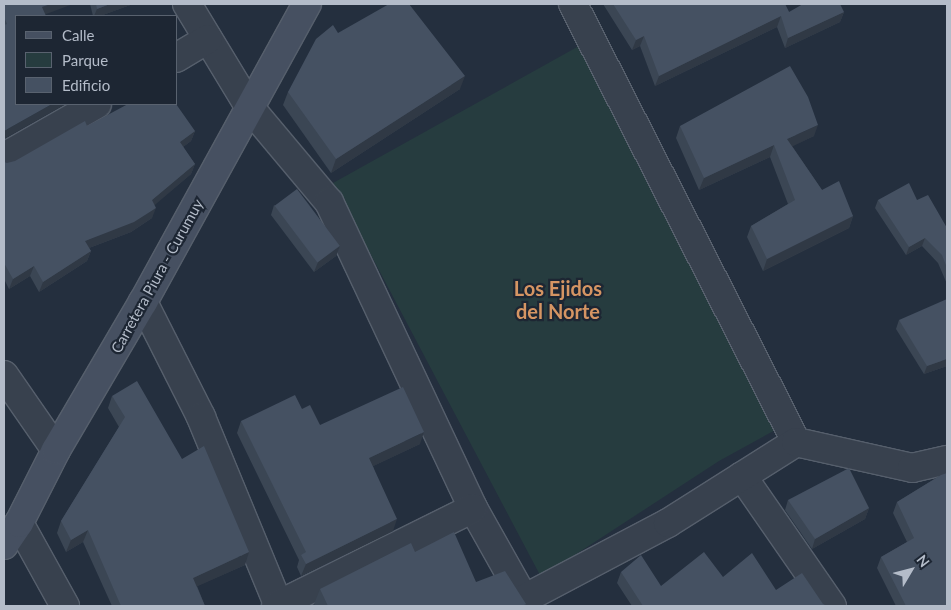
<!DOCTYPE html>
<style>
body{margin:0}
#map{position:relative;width:951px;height:610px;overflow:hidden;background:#242f3e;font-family:Lato,sans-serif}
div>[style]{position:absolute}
.green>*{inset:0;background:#263c3f}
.roads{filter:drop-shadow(1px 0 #565f6c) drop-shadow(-1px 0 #565f6c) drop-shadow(0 1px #565f6c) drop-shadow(0 -1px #565f6c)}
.minor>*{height:28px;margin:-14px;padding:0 14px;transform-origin:14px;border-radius:14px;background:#38414e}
.secondary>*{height:28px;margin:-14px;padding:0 14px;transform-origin:14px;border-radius:14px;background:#465061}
.wall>*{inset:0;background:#3b4654}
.shaded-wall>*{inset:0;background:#303945}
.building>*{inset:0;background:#455162;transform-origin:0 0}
span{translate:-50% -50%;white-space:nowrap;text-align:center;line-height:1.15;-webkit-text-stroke:4.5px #1d2633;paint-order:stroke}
.street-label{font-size:15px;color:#b4bcc9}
.district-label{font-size:20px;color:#d59563;font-weight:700}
.frame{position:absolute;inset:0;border:5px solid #b4bcc9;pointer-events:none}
.legend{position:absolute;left:15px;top:15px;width:162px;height:90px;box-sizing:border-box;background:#1d2633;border:1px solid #59626f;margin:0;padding:6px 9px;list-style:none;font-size:15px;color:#b4bcc9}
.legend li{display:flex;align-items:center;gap:10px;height:25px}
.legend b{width:25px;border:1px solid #59626f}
.north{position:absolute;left:886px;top:545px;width:50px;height:50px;-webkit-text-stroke:4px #1d2633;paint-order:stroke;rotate:53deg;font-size:14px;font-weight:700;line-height:20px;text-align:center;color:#b4bcc9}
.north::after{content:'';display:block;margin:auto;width:18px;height:22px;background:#b4bcc9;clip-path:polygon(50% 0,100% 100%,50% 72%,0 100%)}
</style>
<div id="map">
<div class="green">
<i style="clip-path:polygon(579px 46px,779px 428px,719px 461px,541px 577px,333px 183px)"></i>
</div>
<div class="roads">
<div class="minor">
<i style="left:187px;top:4px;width:122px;rotate:58.8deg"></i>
<i style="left:250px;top:108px;width:123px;rotate:50deg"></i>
<i style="left:329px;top:202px;width:338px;rotate:64.8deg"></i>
<i style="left:473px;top:508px;width:112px;rotate:60.7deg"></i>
<i style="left:573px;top:4px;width:492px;rotate:63deg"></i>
<i style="left:176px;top:58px;width:37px;rotate:-31deg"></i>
<i style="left:4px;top:157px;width:107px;rotate:-29.7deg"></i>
<i style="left:143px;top:302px;width:129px;rotate:63.2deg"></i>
<i style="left:201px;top:417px;width:204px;rotate:67.6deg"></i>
<i style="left:4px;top:375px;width:91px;rotate:55.3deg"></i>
<i style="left:742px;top:476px;width:158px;rotate:55.3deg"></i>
<i style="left:19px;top:523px;width:95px;rotate:61deg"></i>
<i style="left:524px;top:599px;width:163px;rotate:-27.8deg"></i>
<i style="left:668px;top:523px;width:151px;rotate:-32.3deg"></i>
<i style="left:796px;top:442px;width:119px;rotate:12.6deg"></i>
<i style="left:912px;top:468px;width:36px;rotate:-13deg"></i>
<i style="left:276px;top:606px;width:220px;rotate:-26.4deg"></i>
</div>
<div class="secondary">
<i style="left:4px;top:545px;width:27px;rotate:-56deg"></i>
<i style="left:19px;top:523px;width:82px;rotate:-63.1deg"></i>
<i style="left:56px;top:450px;width:172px;rotate:-59.6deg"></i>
<i style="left:143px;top:302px;width:340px;rotate:-61.2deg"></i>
</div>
</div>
<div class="wall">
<i style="clip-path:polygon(4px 4px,45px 15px,4px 139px)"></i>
<i style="clip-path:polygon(90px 4px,133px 4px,100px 16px,93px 16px)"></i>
<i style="clip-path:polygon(603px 4px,785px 4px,789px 12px,844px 12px,840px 22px,785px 48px,777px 27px,655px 86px,640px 46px,632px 50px)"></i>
<i style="clip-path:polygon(338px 33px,460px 89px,331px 173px,283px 105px,288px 92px)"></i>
<i style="clip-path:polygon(87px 126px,195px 131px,191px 141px,183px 147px,195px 164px,191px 174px,154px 205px,152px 218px,131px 232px,89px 248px,91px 251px,87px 261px,39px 292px,30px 276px,9px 289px,4px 279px,4px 162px,7px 163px,15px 161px)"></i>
<i style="clip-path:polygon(680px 126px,814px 136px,792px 146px,822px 190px,853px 216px,849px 228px,763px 271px,747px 237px,751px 226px,788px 204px,770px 157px,699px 190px,676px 138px)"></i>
<i style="clip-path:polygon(878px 200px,917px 200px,947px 228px,947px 284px,938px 263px,922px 246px,906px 255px,875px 208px)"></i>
<i style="clip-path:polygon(274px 205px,340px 246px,336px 256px,314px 272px,271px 215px)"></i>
<i style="clip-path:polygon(899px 320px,947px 366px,924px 374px,896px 329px)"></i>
<i style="clip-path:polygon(112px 396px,245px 565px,197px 586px,205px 606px,112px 606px,83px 542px,66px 552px,57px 533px,61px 521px,119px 427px,108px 408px)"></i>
<i style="clip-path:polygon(302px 409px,320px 425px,420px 444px,373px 466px,393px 531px,301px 576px,297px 567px,299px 560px,237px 433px,241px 421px)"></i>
<i style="clip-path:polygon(941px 475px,947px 606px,896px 606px,877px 568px,881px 557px,907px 542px,893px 513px,897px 502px)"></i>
<i style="clip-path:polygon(788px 500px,869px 508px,865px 519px,812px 549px,785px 510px)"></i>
<i style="clip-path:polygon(415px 552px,476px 582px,526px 604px,525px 606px,315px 606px,314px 604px,320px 589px)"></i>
<i style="clip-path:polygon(621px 572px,661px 586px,723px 577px,776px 590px,823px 604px,827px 606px,632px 606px,617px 583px)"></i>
</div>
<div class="shaded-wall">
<i style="clip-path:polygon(51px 4px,73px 4px,41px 16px,42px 7px)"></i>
<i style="clip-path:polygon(110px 4px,133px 4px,100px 16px,94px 16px,97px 9px)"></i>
<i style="clip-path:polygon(844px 12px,840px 22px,785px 48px,788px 38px)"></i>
<i style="clip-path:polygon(781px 16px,777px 27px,655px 86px,659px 76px)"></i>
<i style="clip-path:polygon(644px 36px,640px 46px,632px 50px,636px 40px)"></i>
<i style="clip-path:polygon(465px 76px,460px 89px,331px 173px,336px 159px)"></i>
<i style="clip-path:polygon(52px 104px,66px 104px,4px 139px,4px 131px)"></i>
<i style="clip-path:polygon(818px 125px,814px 136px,783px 151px,787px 139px)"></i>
<i style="clip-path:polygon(195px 131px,191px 141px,176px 152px,180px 142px)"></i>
<i style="clip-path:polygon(774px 145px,770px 157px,699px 190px,704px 178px)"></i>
<i style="clip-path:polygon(195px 164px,191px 174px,149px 210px,152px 200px)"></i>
<i style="clip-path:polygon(156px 208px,152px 218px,131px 232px,81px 251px,85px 241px)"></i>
<i style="clip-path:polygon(853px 216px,849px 228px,763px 271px,767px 259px)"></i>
<i style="clip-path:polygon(925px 238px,922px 246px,906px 255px,909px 247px)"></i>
<i style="clip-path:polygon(340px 246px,336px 256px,314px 272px,318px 262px)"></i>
<i style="clip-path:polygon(91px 251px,87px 261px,39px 292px,43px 282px)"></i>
<i style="clip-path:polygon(34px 266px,30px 276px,9px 289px,13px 279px)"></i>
<i style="clip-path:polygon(947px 359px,947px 366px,924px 374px,927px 366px)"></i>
<i style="clip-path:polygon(424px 432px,420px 444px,365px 470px,369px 458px)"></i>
<i style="clip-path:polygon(869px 508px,865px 519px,812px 549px,815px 539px)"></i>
<i style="clip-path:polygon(397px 519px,393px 531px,301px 576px,306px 564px)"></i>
<i style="clip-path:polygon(88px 530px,83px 542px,66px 552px,71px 540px)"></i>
<i style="clip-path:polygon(249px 552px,245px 565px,189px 590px,193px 578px)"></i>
</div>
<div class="building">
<i style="clip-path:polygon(4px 4px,51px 4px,42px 7px,46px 16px,16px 16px,16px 104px,52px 104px,4px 131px,4px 25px,7px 24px,4px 17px)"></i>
<i style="clip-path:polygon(96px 4px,110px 4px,97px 9px)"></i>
<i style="clip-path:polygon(389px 4px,409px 4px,465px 76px,336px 159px,288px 92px,316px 39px,333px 25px,338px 33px)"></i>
<i style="clip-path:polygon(613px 4px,785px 4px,789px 12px,803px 4px,840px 4px,844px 12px,788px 38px,781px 16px,659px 76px,644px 36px,636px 40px)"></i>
<i style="clip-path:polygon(790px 66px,808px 97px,818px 125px,787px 139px,822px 190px,839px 181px,853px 216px,767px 259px,751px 226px,795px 200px,774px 145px,704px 178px,680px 126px)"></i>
<i style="clip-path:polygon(128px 104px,176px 104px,195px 131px,180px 142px,195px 164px,152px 200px,156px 208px,134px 222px,85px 241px,91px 251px,43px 282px,34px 266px,13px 279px,4px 263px,4px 162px,7px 163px,15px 161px,85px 121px,87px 126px)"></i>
<i style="clip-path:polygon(909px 183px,917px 200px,928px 195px,947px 228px,947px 268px,942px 255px,925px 238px,909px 247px,878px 200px)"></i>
<i style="left:297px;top:189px;width:71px;height:28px;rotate:53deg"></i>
<i style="clip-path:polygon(947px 299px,947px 359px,927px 366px,899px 320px)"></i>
<i style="clip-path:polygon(137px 381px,182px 459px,204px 446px,249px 552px,193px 578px,205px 606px,121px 606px,88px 530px,71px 540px,61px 521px,125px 417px,112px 396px)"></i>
<i style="clip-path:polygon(403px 387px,424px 432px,369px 458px,397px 519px,306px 564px,301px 555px,306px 552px,241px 421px,295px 395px,302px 409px,310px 405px,320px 425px)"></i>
<i style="clip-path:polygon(849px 468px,869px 508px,815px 539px,788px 500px)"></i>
<i style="clip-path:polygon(947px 473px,947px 606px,906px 606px,881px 557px,914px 538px,897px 502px,941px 475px)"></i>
<i style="clip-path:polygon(454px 532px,476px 582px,505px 571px,526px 604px,522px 606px,328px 606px,320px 589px,411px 543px,415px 552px)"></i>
<i style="clip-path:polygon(704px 552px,723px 577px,752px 553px,776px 590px,802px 573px,823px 604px,827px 606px,643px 606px,621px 572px,641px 555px,661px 586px)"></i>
</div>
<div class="street-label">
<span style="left:157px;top:276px;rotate:-61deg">Carretera Piura - Curumuy</span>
</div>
<div class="district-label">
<span style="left:558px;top:300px">Los Ejidos<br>del Norte</span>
</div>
<div class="frame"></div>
<ul class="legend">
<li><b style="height:6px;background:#465061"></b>Calle</li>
<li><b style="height:14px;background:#263c3f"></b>Parque</li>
<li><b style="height:14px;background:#455162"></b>Edificio</li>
</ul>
<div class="north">N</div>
</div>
